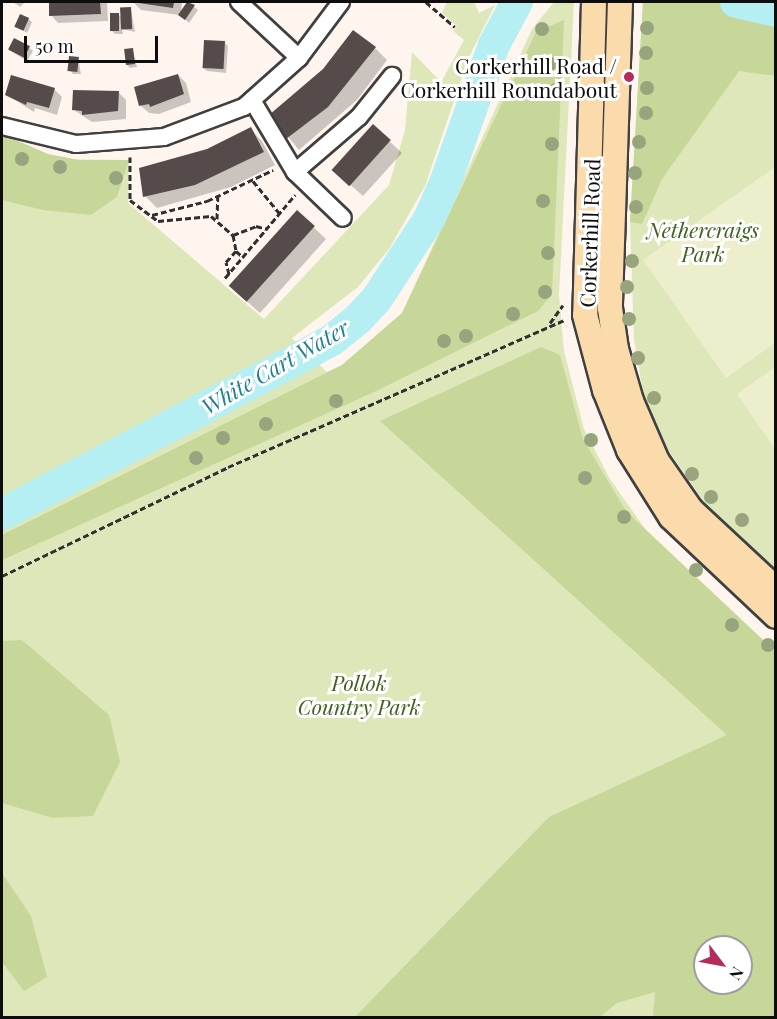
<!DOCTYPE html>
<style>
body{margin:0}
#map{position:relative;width:777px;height:1019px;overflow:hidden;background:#fef6ee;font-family:"Playfair Display",serif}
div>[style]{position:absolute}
.green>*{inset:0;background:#dee7b9}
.forest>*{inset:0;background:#c7d699}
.pitch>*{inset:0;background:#edeecb}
.shadow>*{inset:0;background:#0003}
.river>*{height:32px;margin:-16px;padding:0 16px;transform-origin:16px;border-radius:16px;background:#b5eef3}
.building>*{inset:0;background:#554b4a;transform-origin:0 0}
.path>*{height:3px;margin-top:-1.5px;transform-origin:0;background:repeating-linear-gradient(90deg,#2f2f2f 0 6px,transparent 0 9px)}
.roads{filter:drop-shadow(2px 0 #404040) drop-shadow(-2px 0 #404040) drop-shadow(0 2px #404040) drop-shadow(0 -2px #404040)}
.street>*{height:16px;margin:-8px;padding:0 8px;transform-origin:8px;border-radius:8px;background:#fff}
.secondary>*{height:24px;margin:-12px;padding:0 12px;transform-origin:12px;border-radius:12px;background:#fbdaac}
.trees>*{width:14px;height:14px;margin:-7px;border-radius:50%;background:#97a47d}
.dots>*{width:16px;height:16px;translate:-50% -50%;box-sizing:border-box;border:3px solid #fff;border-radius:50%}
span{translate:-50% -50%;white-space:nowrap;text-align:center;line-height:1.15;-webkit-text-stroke:6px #fff;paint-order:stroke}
.poi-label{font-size:21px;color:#0d0d0d}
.right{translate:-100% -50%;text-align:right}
.park-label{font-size:21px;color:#426121;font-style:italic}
.street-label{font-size:21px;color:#0d0d0d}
.water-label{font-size:22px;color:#1c8191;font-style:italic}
.frame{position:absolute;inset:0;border:3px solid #0d0d0d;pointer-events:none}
.north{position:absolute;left:693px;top:935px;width:60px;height:60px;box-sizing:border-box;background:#fff;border:2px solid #9e9e9e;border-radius:50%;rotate:122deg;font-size:16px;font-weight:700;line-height:24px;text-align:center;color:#0d0d0d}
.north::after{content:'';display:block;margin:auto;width:21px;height:27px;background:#b52c5c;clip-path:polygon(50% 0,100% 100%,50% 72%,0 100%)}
.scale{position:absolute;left:24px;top:36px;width:134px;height:27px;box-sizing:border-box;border:3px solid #0d0d0d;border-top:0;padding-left:8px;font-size:18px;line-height:21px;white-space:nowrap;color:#0d0d0d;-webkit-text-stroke:4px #fff;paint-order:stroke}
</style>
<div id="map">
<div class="green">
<i style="clip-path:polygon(evenodd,447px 2px,474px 2px,479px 13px,495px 5px,469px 57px,425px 186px,389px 249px,358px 287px,292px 338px,327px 372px,342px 365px,402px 313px,532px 29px,554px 2px,574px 2px,559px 295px,564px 351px,584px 429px,610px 479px,658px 547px,775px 651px,775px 1017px,2px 1017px,2px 139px,46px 159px,129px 160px,128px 203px,264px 319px,389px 185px,405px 130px,412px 52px,441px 82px,464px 40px,453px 31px,457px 26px,442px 13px,447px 2px,705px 947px,741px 947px,741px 983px,705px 983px,705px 947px)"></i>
<i style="clip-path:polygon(643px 2px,775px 29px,775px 568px,711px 512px,666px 447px,643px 392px,634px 340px,630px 222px)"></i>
</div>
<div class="forest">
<i style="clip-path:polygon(643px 2px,775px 2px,776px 76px,739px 71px,662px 179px,642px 224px,630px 222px)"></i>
<i style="clip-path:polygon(564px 20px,552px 294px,538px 311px,374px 392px,2px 560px,2px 535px,342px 365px,402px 313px,536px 32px)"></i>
<i style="clip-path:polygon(2px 134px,48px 154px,79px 160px,129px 160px,117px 197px,91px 215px,43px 210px,2px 200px)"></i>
<i style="clip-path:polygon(evenodd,541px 347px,560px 355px,583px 439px,626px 511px,775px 651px,775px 1017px,653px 1017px,655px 992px,617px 1003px,600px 1017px,355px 1017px,549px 817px,727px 735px,380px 421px,541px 347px,705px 947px,741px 947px,741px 983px,705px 983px,705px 947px)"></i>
<i style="clip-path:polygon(22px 640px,109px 715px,120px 762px,93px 816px,53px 818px,2px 803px,2px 641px)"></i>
<i style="clip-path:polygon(2px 873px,31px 916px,47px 977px,24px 991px,2px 962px)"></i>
</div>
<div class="pitch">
<i style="clip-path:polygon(775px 167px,775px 343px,726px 378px,643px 260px)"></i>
<i style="clip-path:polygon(775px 367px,775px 449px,737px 394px)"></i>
</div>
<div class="shadow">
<i style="clip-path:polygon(13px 2px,25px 2px,20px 7px)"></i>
<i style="clip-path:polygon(50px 2px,107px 2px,108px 21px,58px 23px,51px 15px)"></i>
<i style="clip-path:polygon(133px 2px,182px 2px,181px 13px,188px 2px,198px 10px,189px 23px,180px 15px,141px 10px)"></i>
<i style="clip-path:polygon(131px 9px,135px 32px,122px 29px,123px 34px,115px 34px,112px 31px,118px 14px,122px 18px)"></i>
<i style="clip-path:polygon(28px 19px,32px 22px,27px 33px,16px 26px)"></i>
<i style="clip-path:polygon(225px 43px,228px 46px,226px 73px,207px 71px,203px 68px)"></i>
<i style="clip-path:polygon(29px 48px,33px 51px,27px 61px,9px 50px)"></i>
<i style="clip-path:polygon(375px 48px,387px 60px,357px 100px,299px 150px,271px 116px)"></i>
<i style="clip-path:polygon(133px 50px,137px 67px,130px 68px,126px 64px)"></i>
<i style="clip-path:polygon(78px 58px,81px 74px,73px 74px,70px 70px)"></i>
<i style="clip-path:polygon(178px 75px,186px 83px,191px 102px,159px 114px,149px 113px,141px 106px)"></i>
<i style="clip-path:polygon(54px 89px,62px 97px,57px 115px,35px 108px,34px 112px,7px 95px)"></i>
<i style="clip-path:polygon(118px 92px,126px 100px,126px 119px,92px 122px,74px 110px)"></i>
<i style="clip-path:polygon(373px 126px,402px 153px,363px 196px,346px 181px)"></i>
<i style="clip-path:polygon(250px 129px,262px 141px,275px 165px,231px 187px,157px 208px,145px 196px,207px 151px)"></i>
<i style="clip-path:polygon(297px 212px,326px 239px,260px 313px,243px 298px)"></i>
</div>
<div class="river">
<i style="left:736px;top:2px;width:41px;rotate:12.7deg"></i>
<i style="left:2px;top:514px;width:323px;rotate:-27.7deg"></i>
<i style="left:288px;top:364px;width:50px;rotate:-28.6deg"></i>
<i style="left:332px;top:340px;width:33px;rotate:-39deg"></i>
<i style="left:358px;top:319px;width:26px;rotate:-47deg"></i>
<i style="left:376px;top:300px;width:97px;rotate:-56.8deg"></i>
<i style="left:429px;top:219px;width:36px;rotate:-66deg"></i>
<i style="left:444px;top:186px;width:150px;rotate:-70.5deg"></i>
<i style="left:494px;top:45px;width:49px;rotate:-61.9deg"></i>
</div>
<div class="building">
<i style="clip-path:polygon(49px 2px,100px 2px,101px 14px,49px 16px)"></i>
<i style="clip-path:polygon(132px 2px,174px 2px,173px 8px)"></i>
<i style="clip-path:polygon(187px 2px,195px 5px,185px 20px,178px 15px)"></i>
<i style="left:131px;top:7px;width:22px;height:11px;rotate:87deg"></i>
<i style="left:110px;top:13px;width:9px;height:18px"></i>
<i style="left:20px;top:14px;width:10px;height:14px;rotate:24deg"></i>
<i style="clip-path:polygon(353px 30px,376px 47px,328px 107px,286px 139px,269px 115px,323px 69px)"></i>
<i style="left:14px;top:38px;width:18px;height:13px;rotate:27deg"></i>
<i style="left:204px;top:40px;width:21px;height:28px;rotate:3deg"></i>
<i style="left:133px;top:48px;width:16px;height:9px;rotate:83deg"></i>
<i style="left:69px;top:56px;width:10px;height:15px;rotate:6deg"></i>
<i style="clip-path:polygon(178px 74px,184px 94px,150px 107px,149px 104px,139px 106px,134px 87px)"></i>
<i style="clip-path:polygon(11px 75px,55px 88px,49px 108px,27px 102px,26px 105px,5px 95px)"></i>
<i style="clip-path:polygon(73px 90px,119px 91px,118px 111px,82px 115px,82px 111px,72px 110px)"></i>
<i style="left:373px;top:124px;width:24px;height:62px;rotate:42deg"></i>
<i style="clip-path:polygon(251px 127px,264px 152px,195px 185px,143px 197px,139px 168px,207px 149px)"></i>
<i style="left:297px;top:210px;width:24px;height:102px;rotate:42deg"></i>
</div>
<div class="path">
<i style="left:426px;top:2px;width:38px;rotate:41deg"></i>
<i style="left:130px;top:157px;width:43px;rotate:90deg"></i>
<i style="left:130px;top:200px;width:35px;rotate:37deg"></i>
<i style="left:158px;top:221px;width:53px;rotate:-5.4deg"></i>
<i style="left:211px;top:216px;width:29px;rotate:41deg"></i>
<i style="left:233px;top:235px;width:16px;rotate:79deg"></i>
<i style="left:236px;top:251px;width:9px;rotate:41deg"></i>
<i style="left:253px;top:181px;width:43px;rotate:50.7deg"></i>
<i style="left:152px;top:215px;width:57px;rotate:-14.3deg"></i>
<i style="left:207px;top:201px;width:73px;rotate:-25.2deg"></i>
<i style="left:217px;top:219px;width:23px;rotate:-88deg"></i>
<i style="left:233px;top:235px;width:25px;rotate:-21deg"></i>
<i style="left:256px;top:226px;width:11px;rotate:15deg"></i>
<i style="left:229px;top:274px;width:12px;rotate:-104deg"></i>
<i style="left:226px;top:262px;width:15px;rotate:-48deg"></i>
<i style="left:225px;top:278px;width:109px;rotate:-49.9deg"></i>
<i style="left:550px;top:323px;width:22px;rotate:-54deg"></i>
<i style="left:2px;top:576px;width:251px;rotate:-25.7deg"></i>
<i style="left:228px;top:467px;width:368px;rotate:-23.6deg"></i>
</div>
<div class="roads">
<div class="street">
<i style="left:239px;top:2px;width:82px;rotate:43deg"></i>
<i style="left:252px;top:100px;width:84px;rotate:59.2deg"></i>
<i style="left:295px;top:172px;width:66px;rotate:43.8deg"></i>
<i style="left:2px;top:126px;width:76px;rotate:13.7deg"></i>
<i style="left:76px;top:144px;width:88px;rotate:-4.5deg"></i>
<i style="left:164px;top:137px;width:85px;rotate:-20.6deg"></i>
<i style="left:244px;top:107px;width:74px;rotate:-41.7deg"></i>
<i style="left:299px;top:58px;width:70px;rotate:-53.1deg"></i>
<i style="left:295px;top:172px;width:84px;rotate:-40.7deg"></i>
<i style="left:359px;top:117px;width:53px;rotate:-51.2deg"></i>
</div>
<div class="secondary">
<i style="left:594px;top:2px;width:313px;rotate:91.6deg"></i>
<i style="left:585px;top:315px;width:78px;rotate:75.1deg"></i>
<i style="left:605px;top:390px;width:65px;rotate:68.2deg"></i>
<i style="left:629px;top:450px;width:79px;rotate:57.9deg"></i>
<i style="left:671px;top:517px;width:144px;rotate:43.3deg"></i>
<i style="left:620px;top:2px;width:306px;rotate:91.9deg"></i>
<i style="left:610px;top:308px;width:41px;rotate:81.7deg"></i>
<i style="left:616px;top:349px;width:54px;rotate:73.9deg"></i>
<i style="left:631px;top:401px;width:65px;rotate:66.6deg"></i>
<i style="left:657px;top:461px;width:60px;rotate:55.2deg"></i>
<i style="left:691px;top:510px;width:116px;rotate:42.9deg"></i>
</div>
</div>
<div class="trees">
<i style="left:647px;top:28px"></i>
<i style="left:542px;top:29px"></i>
<i style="left:646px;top:53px"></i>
<i style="left:550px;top:64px"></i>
<i style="left:647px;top:88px"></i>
<i style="left:556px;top:90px"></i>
<i style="left:646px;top:113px"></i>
<i style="left:639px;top:142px"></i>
<i style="left:552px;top:144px"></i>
<i style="left:22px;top:159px"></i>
<i style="left:60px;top:167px"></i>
<i style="left:635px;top:173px"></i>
<i style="left:116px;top:178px"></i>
<i style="left:543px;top:201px"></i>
<i style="left:636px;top:207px"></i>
<i style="left:548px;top:253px"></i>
<i style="left:632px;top:261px"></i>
<i style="left:627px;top:287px"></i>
<i style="left:545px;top:292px"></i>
<i style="left:513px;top:314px"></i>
<i style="left:629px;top:319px"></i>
<i style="left:466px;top:336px"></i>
<i style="left:444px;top:341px"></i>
<i style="left:638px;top:358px"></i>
<i style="left:654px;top:398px"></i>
<i style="left:336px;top:401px"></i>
<i style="left:266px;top:424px"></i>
<i style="left:223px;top:438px"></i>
<i style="left:591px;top:440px"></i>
<i style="left:196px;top:458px"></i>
<i style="left:692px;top:474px"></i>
<i style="left:585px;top:478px"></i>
<i style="left:711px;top:497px"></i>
<i style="left:624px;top:517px"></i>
<i style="left:742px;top:520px"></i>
<i style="left:696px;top:570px"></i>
<i style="left:732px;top:625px"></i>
<i style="left:768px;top:645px"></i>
</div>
<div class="dots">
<i style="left:629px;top:77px;background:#b52c5c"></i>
</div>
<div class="poi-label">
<span class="right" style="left:617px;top:77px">Corkerhill Road /<br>Corkerhill Roundabout</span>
</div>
<div class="park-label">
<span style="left:703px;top:241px">Nethercraigs<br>Park</span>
<span style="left:359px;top:694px">Pollok<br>Country Park</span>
</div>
<div class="street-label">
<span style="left:589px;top:233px;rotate:-88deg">Corkerhill Road</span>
</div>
<div class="water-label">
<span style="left:275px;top:367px;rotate:-30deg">White Cart Water</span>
</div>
<div class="frame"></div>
<div class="north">N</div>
<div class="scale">50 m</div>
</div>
